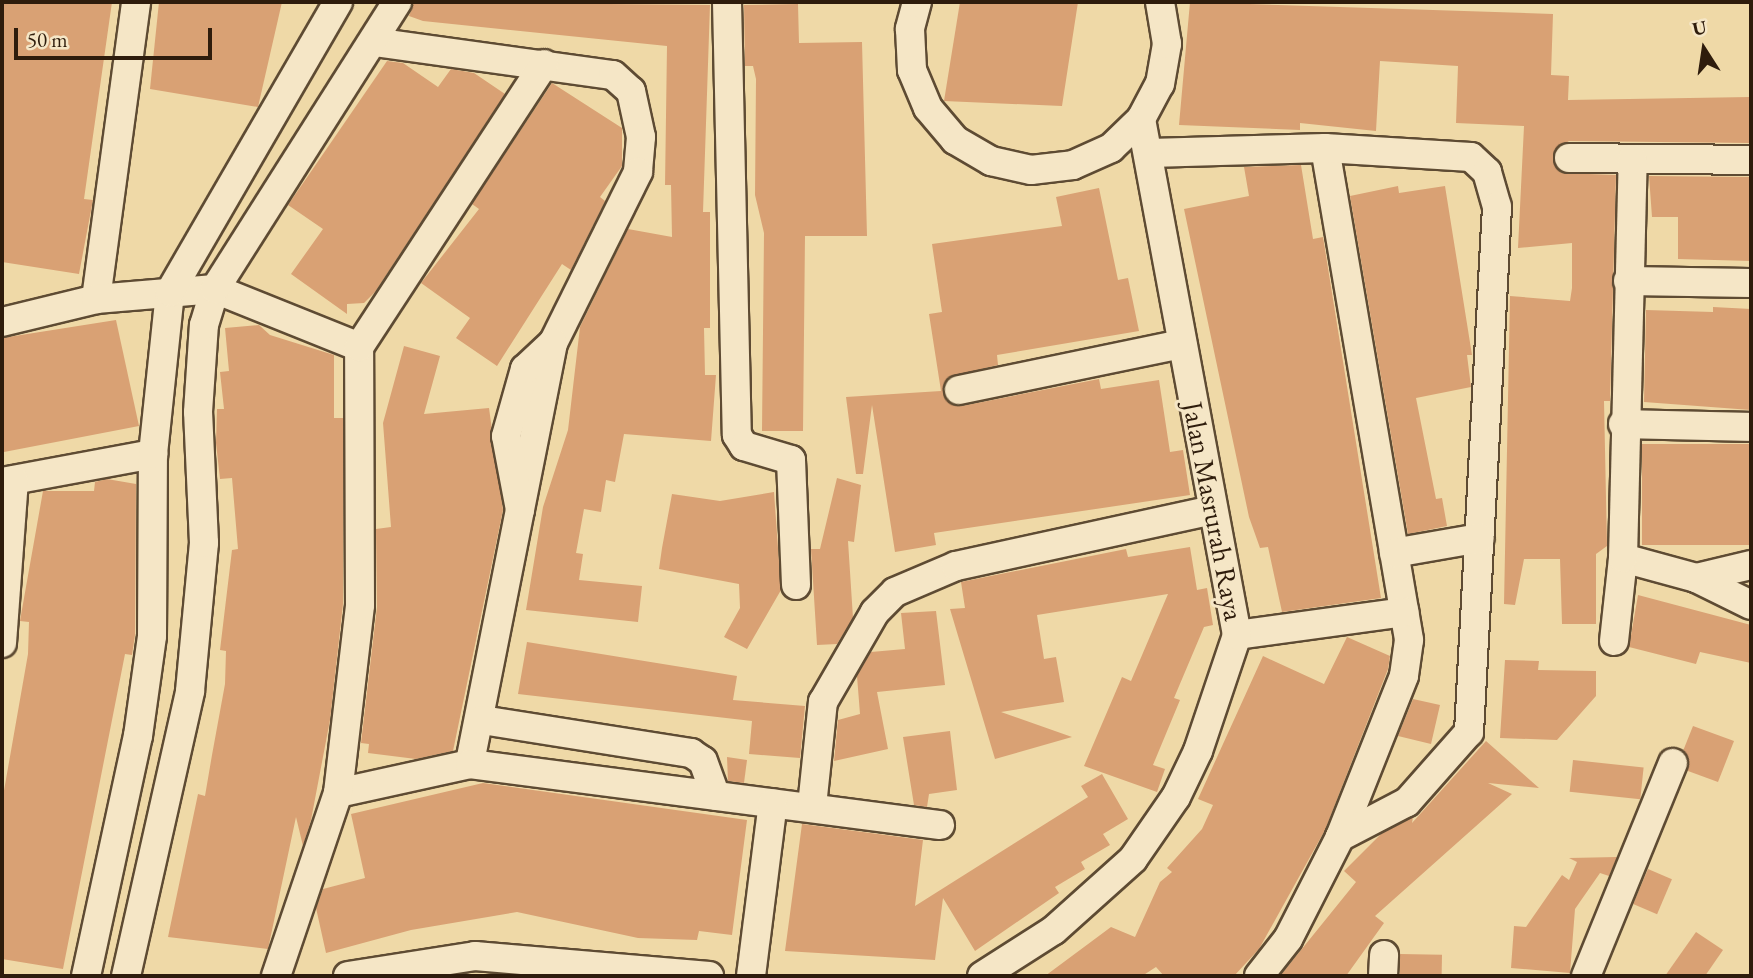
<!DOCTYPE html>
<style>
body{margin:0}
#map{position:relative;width:1753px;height:978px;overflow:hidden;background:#efd9a7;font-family:"EB Garamond",serif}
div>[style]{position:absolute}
.building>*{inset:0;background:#d9a174;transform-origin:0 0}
.roads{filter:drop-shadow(2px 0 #5e4b33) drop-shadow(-2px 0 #5e4b33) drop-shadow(0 2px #5e4b33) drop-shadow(0 -2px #5e4b33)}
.street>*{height:28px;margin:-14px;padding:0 14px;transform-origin:14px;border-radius:14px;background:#f5e6c6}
span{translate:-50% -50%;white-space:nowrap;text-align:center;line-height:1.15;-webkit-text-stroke:6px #f5e6c6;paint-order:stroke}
.street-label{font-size:28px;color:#2e1c0c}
.frame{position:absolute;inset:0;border:4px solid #2e1c0c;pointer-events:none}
.north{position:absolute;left:1669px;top:14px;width:70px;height:70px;-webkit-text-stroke:5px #f5e6c6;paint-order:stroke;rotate:348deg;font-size:19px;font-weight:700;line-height:28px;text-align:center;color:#2e1c0c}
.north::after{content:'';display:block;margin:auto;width:24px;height:32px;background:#2e1c0c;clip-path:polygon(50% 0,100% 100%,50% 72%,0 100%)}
.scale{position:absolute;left:14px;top:28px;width:198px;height:32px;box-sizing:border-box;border:4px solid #2e1c0c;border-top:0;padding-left:9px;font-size:21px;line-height:24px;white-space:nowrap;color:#2e1c0c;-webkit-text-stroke:5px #f5e6c6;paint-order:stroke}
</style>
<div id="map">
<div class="building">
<i style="clip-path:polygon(2px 2px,112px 2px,84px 199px,93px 200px,79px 274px,2px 262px)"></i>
<i style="clip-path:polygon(159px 2px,282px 2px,258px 107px,150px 89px)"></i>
<i style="clip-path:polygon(414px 2px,710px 5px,703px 212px,710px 212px,710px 328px,704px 328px,705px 375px,716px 375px,711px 441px,624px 434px,615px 482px,606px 480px,601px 512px,584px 509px,576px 553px,583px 554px,579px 580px,642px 586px,638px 622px,526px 610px,543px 507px,568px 430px,580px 327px,628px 229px,672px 237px,671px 185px,665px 185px,667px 46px,423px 21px,409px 16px)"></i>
<i style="clip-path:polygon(960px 2px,1078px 2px,1062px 106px,944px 101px)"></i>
<i style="clip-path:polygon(1190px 2px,1553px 14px,1551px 75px,1569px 76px,1568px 100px,1750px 97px,1751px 143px,1569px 141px,1554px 150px,1561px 173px,1616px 175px,1610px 401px,1604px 401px,1607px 546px,1596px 554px,1596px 624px,1562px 624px,1560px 559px,1524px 559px,1515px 605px,1504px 604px,1510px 296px,1570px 301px,1572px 288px,1572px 243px,1518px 248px,1524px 126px,1456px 123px,1458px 66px,1380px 61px,1376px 131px,1300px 123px,1300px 130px,1179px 125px)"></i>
<i style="clip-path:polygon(798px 4px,799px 43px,862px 42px,867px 236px,805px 236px,803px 431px,762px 431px,764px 233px,755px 195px,756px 79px,753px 66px,745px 66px,744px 5px)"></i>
<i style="clip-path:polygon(387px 61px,403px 63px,438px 87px,451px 69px,474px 73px,505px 94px,375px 292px,364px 303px,347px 304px,347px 314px,291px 274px,323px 229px,288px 205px)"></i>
<i style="clip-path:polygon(552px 83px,622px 128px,622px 166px,600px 197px,605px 201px,571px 270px,562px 264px,497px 366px,456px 338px,470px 318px,421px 283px,479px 209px,472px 204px)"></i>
<i style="clip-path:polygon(1301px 165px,1313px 239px,1323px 237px,1381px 598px,1282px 612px,1268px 547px,1260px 548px,1249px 517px,1184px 209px,1249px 196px,1244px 167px)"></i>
<i style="clip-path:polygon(1649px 176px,1751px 177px,1751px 261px,1678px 259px,1678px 217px,1652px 217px)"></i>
<i style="clip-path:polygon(1398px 186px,1399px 193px,1445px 186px,1472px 355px,1467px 355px,1471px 387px,1416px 398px,1436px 499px,1442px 498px,1447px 526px,1408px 534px,1350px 196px)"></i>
<i style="clip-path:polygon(1099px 188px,1118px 280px,1128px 278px,1139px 331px,997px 355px,998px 365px,949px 377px,943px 394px,962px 406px,1099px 379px,1101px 389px,1159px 380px,1170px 452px,1183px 450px,1190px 495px,934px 533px,936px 545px,895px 552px,872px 405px,863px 474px,856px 474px,846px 397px,941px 391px,929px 314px,942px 312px,932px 244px,1062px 226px,1056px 197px)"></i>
<i style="clip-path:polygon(1713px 307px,1751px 309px,1751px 410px,1644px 402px,1646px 310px,1713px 312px)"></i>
<i style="clip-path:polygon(116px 320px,139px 426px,4px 452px,2px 338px)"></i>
<i style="clip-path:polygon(259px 325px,270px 335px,334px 355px,334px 418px,343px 418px,343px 604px,330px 720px,311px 820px,303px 846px,296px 817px,268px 949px,168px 937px,198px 794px,205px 796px,212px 755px,225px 684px,226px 651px,220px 650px,232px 550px,238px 549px,232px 478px,220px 479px,216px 443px,217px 409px,224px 409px,220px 372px,229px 371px,225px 328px)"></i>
<i style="clip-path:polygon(404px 346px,440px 356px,424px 414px,489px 408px,503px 510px,453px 751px,416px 759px,368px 753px,369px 744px,361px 743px,377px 607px,376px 529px,391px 527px,383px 423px)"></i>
<i style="left:1642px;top:444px;width:109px;height:101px"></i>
<i style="clip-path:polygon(837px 478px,861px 485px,854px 542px,848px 541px,853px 618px,837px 644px,817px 645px,811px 549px,820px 549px)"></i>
<i style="clip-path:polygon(107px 479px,136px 484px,135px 635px,132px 655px,125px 654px,63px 969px,2px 959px,2px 802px,28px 654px,29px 622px,20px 621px,21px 615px,43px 491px,94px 491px,95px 482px)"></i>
<i style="clip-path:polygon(774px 492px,781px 590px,747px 649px,724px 637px,740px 608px,739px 584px,659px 569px,662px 548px,672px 494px,720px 501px)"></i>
<i style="clip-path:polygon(1190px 547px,1197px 590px,1207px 588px,1213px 625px,1204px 627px,1174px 698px,1180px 700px,1153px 765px,1165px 769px,1157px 792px,1084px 766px,1122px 677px,1131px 681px,1168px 594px,1037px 615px,1044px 659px,1056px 657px,1064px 702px,1001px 712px,1072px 737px,995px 759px,950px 609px,965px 608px,961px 582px,1126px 549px,1128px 557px)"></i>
<i style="clip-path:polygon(1638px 595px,1751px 625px,1751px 663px,1700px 652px,1696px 664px,1629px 647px)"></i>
<i style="clip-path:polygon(936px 611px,945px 685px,877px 692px,888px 749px,834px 761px,838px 720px,860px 714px,857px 676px,871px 652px,905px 649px,901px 613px)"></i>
<i style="clip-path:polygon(1347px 637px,1390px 656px,1388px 669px,1325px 830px,1259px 949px,1234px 976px,1164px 976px,1156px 967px,1142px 976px,1045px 976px,1111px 927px,1135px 937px,1160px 882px,1172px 872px,1167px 868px,1202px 829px,1213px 805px,1198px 799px,1263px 656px,1324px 684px)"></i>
<i style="clip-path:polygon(527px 642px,737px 676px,733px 700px,805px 706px,800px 758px,749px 754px,752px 721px,518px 694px)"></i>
<i style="clip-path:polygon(1505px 660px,1539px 661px,1538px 670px,1596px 671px,1596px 696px,1557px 740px,1500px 738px)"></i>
<i style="clip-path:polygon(1413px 699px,1440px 705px,1431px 744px,1398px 736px)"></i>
<i style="clip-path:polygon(1693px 726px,1734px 741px,1718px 782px,1688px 771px,1683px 751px)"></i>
<i style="clip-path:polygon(950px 731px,957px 790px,929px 794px,927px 807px,914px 805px,903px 737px)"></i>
<i style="clip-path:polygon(1486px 741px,1539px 788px,1488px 783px,1512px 794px,1375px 916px,1384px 923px,1346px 976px,1280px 976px,1356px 882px,1344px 871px,1381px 834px,1413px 817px,1412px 823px)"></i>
<i style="clip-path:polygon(727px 757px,747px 760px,744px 783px,728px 781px)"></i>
<i style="left:1573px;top:760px;width:71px;height:32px;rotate:6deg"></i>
<i style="clip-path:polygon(1102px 774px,1128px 819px,1103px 834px,1110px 845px,1081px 862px,1085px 869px,1055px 887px,1059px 893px,975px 951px,943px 898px,935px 960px,785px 951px,802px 824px,923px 840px,915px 906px,1088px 797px,1081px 786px)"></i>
<i style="clip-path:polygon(483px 783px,747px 820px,732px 935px,699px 931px,697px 940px,638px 938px,517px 912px,411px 930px,326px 953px,316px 908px,323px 889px,365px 878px,351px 814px)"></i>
<i style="clip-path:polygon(1617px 857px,1609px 876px,1600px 873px,1575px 909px,1570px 973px,1511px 968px,1514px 926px,1526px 927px,1562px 875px,1569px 880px,1577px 862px,1569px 858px)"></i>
<i style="left:1648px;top:869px;width:26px;height:38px;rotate:23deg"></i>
<i style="clip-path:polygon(1696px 932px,1723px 950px,1705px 976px,1665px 976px)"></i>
<i style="left:1400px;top:954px;width:42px;height:22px;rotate:1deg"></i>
</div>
<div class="roads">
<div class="street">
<i style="left:727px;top:2px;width:433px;rotate:88.7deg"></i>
<i style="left:737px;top:435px;width:13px;rotate:58deg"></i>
<i style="left:744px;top:446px;width:49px;rotate:16.6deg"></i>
<i style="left:791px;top:460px;width:125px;rotate:87.7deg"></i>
<i style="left:917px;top:2px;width:28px;rotate:105deg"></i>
<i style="left:910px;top:29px;width:41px;rotate:87.2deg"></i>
<i style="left:912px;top:70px;width:41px;rotate:67.2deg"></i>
<i style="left:928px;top:108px;width:42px;rotate:49.8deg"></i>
<i style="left:955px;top:140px;width:42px;rotate:30.3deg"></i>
<i style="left:991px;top:161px;width:41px;rotate:12.7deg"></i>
<i style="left:1031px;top:170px;width:42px;rotate:-6.8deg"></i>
<i style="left:1073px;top:165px;width:42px;rotate:-24.1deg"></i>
<i style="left:1111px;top:148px;width:42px;rotate:-44deg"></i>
<i style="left:1141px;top:119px;width:40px;rotate:-62deg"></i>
<i style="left:1160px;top:84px;width:41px;rotate:-80.1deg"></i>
<i style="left:1167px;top:44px;width:43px;rotate:-99.5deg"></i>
<i style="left:374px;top:42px;width:241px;rotate:7.9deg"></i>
<i style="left:613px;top:75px;width:24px;rotate:42deg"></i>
<i style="left:631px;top:91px;width:47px;rotate:77.7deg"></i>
<i style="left:641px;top:137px;width:35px;rotate:95deg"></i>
<i style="left:638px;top:172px;width:191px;rotate:116.4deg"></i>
<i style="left:553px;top:343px;width:429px;rotate:101.2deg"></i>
<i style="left:1325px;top:148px;width:499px;rotate:80.3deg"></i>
<i style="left:1409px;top:640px;width:36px;rotate:98deg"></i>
<i style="left:1404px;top:676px;width:173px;rotate:111.7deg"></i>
<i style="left:1150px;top:153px;width:175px;rotate:-1.6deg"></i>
<i style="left:1325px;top:148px;width:146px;rotate:3.5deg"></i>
<i style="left:1471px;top:157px;width:22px;rotate:43deg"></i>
<i style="left:1487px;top:172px;width:36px;rotate:74deg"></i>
<i style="left:1497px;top:207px;width:526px;rotate:93.05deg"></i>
<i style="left:1469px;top:732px;width:94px;rotate:131.5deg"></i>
<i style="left:1407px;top:802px;width:76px;rotate:152.4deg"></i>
<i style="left:1340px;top:837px;width:114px;rotate:117deg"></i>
<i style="left:1288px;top:939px;width:47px;rotate:128.1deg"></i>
<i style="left:1569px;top:158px;width:182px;rotate:0.6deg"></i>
<i style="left:1628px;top:281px;width:123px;rotate:0.9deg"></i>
<i style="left:96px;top:299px;width:300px;rotate:-82.3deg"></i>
<i style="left:2px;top:322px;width:97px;rotate:-13.7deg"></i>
<i style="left:96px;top:299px;width:119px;rotate:-4.8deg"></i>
<i style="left:215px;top:289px;width:155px;rotate:21.9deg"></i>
<i style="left:959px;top:390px;width:228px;rotate:-11.7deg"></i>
<i style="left:1623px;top:424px;width:128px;rotate:1.3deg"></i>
<i style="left:2px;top:482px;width:154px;rotate:-10.5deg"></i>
<i style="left:520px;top:510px;width:75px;rotate:-100.7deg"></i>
<i style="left:506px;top:436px;width:70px;rotate:-74.2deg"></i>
<i style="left:525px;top:369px;width:38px;rotate:-43deg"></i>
<i style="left:1394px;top:553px;width:87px;rotate:-9.9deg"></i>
<i style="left:1623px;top:558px;width:76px;rotate:15.3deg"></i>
<i style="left:1696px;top:578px;width:61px;rotate:26.1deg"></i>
<i style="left:1696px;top:578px;width:57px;rotate:-13.3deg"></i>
<i style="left:1237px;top:635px;width:169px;rotate:-7.8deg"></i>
<i style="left:1614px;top:641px;width:83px;rotate:-83.8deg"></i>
<i style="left:1623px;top:558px;width:399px;rotate:-88.6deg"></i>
<i style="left:2px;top:643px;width:163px;rotate:-85.8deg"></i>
<i style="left:482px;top:720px;width:212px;rotate:9deg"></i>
<i style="left:691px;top:753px;width:14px;rotate:34deg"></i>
<i style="left:703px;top:761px;width:37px;rotate:70deg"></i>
<i style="left:338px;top:793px;width:135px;rotate:-12.4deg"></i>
<i style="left:470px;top:764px;width:474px;rotate:7.4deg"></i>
<i style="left:812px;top:806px;width:105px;rotate:-84deg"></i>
<i style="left:823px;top:702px;width:104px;rotate:-60deg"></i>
<i style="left:875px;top:612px;width:28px;rotate:-45deg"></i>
<i style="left:895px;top:592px;width:66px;rotate:-23.1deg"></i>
<i style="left:956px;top:566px;width:263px;rotate:-12.3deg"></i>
<i style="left:86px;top:976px;width:246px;rotate:-77.8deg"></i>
<i style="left:138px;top:736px;width:101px;rotate:-82deg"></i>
<i style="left:152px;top:636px;width:182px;rotate:-89.7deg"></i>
<i style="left:153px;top:454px;width:163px;rotate:-84deg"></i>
<i style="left:170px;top:292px;width:335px;rotate:-59.9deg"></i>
<i style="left:126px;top:976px;width:292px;rotate:-77.3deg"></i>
<i style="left:190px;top:691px;width:149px;rotate:-84.6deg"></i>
<i style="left:204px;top:543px;width:131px;rotate:-92.6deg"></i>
<i style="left:198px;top:412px;width:87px;rotate:-86.1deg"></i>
<i style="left:204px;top:325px;width:38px;rotate:-73deg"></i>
<i style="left:215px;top:289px;width:340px;rotate:-57.6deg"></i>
<i style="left:276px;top:976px;width:193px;rotate:-71.3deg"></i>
<i style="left:338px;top:793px;width:189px;rotate:-83.3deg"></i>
<i style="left:360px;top:605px;width:258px;rotate:-90.2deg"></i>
<i style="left:359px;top:347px;width:338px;rotate:-56.8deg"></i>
<i style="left:348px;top:976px;width:129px;rotate:-8.9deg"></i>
<i style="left:475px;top:956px;width:235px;rotate:4.9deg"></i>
<i style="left:751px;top:976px;width:174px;rotate:-82.8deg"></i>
<i style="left:982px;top:976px;width:85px;rotate:-32.6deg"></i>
<i style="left:1054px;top:930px;width:106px;rotate:-41.9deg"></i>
<i style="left:1133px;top:859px;width:75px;rotate:-55.3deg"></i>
<i style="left:1176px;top:797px;width:51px;rotate:-64.4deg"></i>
<i style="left:1198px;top:751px;width:122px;rotate:-71.4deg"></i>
<i style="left:1237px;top:635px;width:525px;rotate:-100.54deg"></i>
<i style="left:1383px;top:976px;width:21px;rotate:-87deg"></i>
<i style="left:1586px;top:976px;width:230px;rotate:-67.8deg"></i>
</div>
</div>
<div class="street-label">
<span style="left:1214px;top:511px;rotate:79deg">Jalan Masrurah Raya</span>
</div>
<div class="frame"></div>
<div class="north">U</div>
<div class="scale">50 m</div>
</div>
